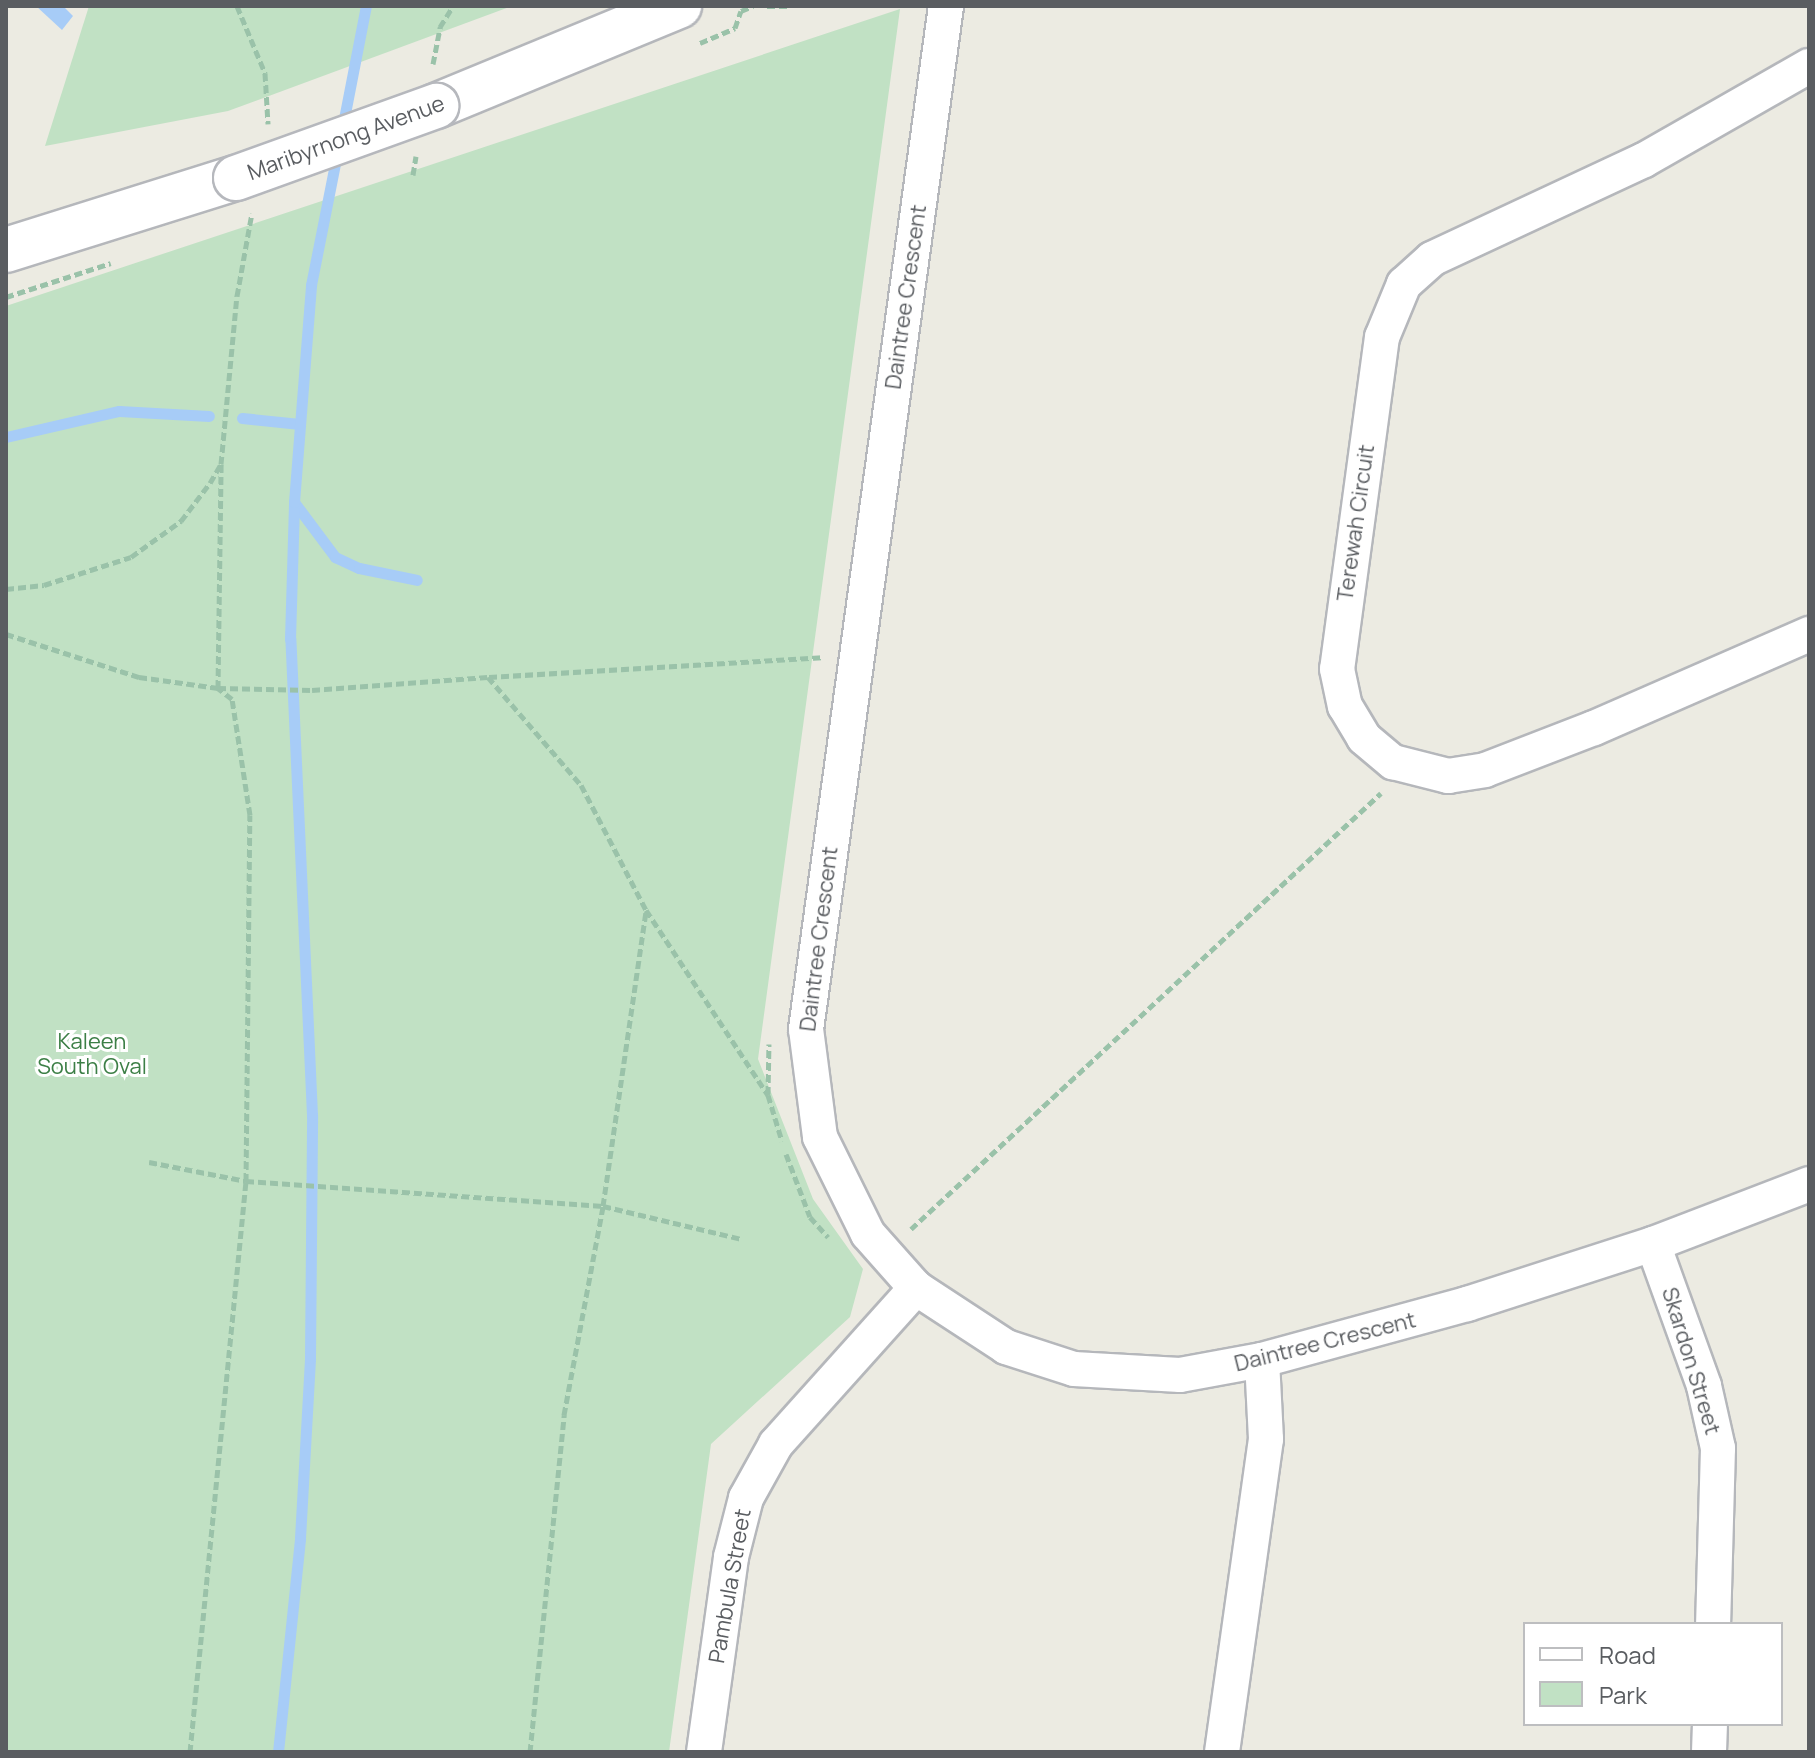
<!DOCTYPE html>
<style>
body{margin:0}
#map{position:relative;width:1815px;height:1758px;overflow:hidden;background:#ecebe2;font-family:Manrope,sans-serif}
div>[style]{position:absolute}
.green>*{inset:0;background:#c1e1c4}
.water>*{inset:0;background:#a7ccf7}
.stream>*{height:11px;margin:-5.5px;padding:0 5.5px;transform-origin:5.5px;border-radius:5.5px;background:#a7ccf7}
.path>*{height:5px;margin-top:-2.5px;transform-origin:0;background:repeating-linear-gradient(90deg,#9ac2a9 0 8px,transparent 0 12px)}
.roads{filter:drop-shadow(2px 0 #b5b7bb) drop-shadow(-2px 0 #b5b7bb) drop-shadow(0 2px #b5b7bb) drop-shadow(0 -2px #b5b7bb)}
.street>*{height:34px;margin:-17px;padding:0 17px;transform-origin:17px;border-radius:17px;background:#fff}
.secondary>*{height:44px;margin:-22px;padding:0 22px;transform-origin:22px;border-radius:22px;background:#fff}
.bridges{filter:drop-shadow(2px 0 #b6b8bd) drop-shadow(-2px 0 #b6b8bd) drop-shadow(0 2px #b6b8bd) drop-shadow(0 -2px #b6b8bd)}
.secondary-bridge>*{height:44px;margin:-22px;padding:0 22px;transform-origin:22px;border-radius:22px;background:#fff}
span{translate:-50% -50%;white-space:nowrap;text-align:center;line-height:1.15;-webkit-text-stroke:6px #fff;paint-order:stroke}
.street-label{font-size:22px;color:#5a5d61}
.park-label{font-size:22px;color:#3c7f46}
.frame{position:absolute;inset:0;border:8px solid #5a5d61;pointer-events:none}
.legend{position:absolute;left:1523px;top:1622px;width:260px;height:104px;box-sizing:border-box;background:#fff;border:2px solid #bdbec0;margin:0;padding:10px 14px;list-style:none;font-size:24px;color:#5a5d61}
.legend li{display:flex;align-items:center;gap:16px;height:40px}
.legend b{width:40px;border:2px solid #bdbec0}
</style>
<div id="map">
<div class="green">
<i style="clip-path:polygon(89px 6px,512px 6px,228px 111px,45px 146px)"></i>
<i style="clip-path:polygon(900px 9px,758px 1059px,813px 1199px,863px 1269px,850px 1317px,711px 1444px,669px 1752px,6px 1752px,6px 306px)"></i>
</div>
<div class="water">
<i style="clip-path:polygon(36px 6px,63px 6px,73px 16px,62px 30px)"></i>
</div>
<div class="stream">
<i style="left:342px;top:129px;width:125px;rotate:-79deg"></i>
<i style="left:242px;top:418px;width:58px;rotate:5.9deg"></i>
<i style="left:6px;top:437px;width:116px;rotate:-13deg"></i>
<i style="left:119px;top:411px;width:90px;rotate:3.2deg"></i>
<i style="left:294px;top:502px;width:69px;rotate:53.3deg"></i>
<i style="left:335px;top:557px;width:26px;rotate:25deg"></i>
<i style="left:359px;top:568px;width:59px;rotate:11.7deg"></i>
<i style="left:278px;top:1752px;width:215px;rotate:-84.1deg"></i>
<i style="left:300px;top:1538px;width:180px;rotate:-86.8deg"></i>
<i style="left:310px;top:1358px;width:243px;rotate:-89.5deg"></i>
<i style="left:312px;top:1115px;width:477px;rotate:-92.6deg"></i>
<i style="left:290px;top:639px;width:137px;rotate:-88.3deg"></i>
<i style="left:294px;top:502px;width:218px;rotate:-85.5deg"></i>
<i style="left:311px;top:285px;width:134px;rotate:-78.8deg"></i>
</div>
<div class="path">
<i style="left:237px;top:6px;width:73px;rotate:67.3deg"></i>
<i style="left:265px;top:73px;width:51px;rotate:86.6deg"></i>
<i style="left:767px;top:6px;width:22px"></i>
<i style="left:700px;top:43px;width:38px;rotate:-23deg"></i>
<i style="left:735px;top:28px;width:18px;rotate:-71deg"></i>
<i style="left:741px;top:11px;width:13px;rotate:-23deg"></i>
<i style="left:433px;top:64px;width:38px;rotate:-79deg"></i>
<i style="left:440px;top:27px;width:25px;rotate:-58deg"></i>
<i style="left:413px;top:175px;width:19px;rotate:-81deg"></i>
<i style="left:6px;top:297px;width:110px;rotate:-17.9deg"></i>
<i style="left:6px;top:589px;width:38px;rotate:-6deg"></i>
<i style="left:44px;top:585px;width:91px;rotate:-17.8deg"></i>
<i style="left:131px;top:557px;width:62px;rotate:-35.8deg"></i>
<i style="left:181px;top:521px;width:48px;rotate:-52.7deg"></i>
<i style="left:210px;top:483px;width:22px;rotate:-60deg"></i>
<i style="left:221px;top:464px;width:169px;rotate:-84.6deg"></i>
<i style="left:237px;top:296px;width:84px;rotate:-79.8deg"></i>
<i style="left:6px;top:634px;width:140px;rotate:17.9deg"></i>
<i style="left:139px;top:677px;width:80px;rotate:7.9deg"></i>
<i style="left:218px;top:688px;width:94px;rotate:1.2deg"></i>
<i style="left:312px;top:690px;width:176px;rotate:-4.2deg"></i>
<i style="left:488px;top:677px;width:143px;rotate:49.3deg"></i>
<i style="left:581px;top:785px;width:141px;rotate:62.5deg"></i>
<i style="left:646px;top:910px;width:222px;rotate:56.6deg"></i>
<i style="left:768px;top:1095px;width:48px;rotate:73.1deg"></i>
<i style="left:489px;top:677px;width:334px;rotate:-3.4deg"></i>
<i style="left:768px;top:1094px;width:50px;rotate:-88.9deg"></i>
<i style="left:786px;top:1154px;width:67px;rotate:69.1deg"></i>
<i style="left:810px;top:1217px;width:27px;rotate:48deg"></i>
<i style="left:149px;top:1162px;width:99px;rotate:11.1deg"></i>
<i style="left:246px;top:1181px;width:358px;rotate:4deg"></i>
<i style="left:603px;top:1206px;width:143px;rotate:13.4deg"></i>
<i style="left:911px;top:1229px;width:641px;rotate:-42.85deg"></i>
<i style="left:190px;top:1752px;width:574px;rotate:-84.4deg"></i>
<i style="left:246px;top:1181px;width:366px;rotate:-89.4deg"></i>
<i style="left:250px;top:815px;width:117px;rotate:-98.8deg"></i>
<i style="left:232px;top:699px;width:18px;rotate:-142deg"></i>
<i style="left:218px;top:688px;width:224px;rotate:-89.2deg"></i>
<i style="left:530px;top:1752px;width:339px;rotate:-84.2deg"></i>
<i style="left:564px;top:1415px;width:213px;rotate:-79.4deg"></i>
<i style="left:603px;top:1206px;width:299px;rotate:-81.7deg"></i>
</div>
<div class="roads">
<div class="street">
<i style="left:946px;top:6px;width:1033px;rotate:97.79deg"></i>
<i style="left:806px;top:1029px;width:109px;rotate:82.6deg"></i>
<i style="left:820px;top:1137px;width:108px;rotate:63.7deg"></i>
<i style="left:868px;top:1234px;width:72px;rotate:48.4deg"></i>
<i style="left:916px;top:1288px;width:108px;rotate:33.2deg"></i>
<i style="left:1006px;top:1347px;width:71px;rotate:17.9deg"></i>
<i style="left:1074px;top:1369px;width:106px;rotate:3.2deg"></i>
<i style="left:1180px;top:1375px;width:83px;rotate:-10.4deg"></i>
<i style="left:1262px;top:1360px;width:213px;rotate:-15.3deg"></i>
<i style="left:1467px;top:1304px;width:195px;rotate:-17.9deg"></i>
<i style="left:1653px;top:1244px;width:167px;rotate:-21deg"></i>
<i style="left:1809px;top:66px;width:190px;rotate:150.3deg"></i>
<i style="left:1644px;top:160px;width:234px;rotate:155deg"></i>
<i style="left:1432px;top:259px;width:38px;rotate:138deg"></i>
<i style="left:1404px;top:284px;width:57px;rotate:112.5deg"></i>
<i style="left:1382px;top:337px;width:335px;rotate:97.7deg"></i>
<i style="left:1337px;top:669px;width:38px;rotate:78deg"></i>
<i style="left:1345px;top:706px;width:37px;rotate:59deg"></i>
<i style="left:1364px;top:738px;width:38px;rotate:40deg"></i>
<i style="left:1393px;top:762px;width:57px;rotate:14.3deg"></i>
<i style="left:1448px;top:776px;width:37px;rotate:-9deg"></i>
<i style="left:1485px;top:770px;width:117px;rotate:-21.1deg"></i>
<i style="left:1594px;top:728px;width:235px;rotate:-23.6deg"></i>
<i style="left:1653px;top:1244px;width:151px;rotate:70.2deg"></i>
<i style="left:1704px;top:1386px;width:64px;rotate:77.3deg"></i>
<i style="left:1718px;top:1448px;width:176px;rotate:91.6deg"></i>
<i style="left:704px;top:1752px;width:197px;rotate:-82.1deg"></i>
<i style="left:731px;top:1557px;width:61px;rotate:-75.7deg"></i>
<i style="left:746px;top:1498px;width:62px;rotate:-60.9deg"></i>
<i style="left:776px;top:1444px;width:210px;rotate:-48.1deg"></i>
<i style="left:1222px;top:1752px;width:316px;rotate:-82deg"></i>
<i style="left:1266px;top:1439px;width:79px;rotate:-92.9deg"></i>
<i style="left:1709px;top:1752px;width:28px;rotate:-88deg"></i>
</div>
<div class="secondary">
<i style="left:436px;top:106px;width:263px;rotate:-22.4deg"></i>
<i style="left:6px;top:250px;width:241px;rotate:-17.4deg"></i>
</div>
</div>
<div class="bridges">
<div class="secondary-bridge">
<i style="left:236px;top:178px;width:213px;rotate:-19.8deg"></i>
</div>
</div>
<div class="street-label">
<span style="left:346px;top:138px;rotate:-20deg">Maribyrnong Avenue</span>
<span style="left:906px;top:297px;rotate:-82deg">Daintree Crescent</span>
<span style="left:1356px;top:523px;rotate:-82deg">Terewah Circuit</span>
<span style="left:819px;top:939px;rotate:-83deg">Daintree Crescent</span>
<span style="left:1325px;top:1342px;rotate:-14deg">Daintree Crescent</span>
<span style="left:1691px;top:1361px;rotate:73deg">Skardon Street</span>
<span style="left:730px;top:1586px;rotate:-80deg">Pambula Street</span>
</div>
<div class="park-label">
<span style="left:92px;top:1054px">Kaleen<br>South Oval</span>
</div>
<div class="frame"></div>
<ul class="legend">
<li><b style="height:10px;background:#fff"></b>Road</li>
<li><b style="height:22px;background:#c1e1c4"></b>Park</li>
</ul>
</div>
